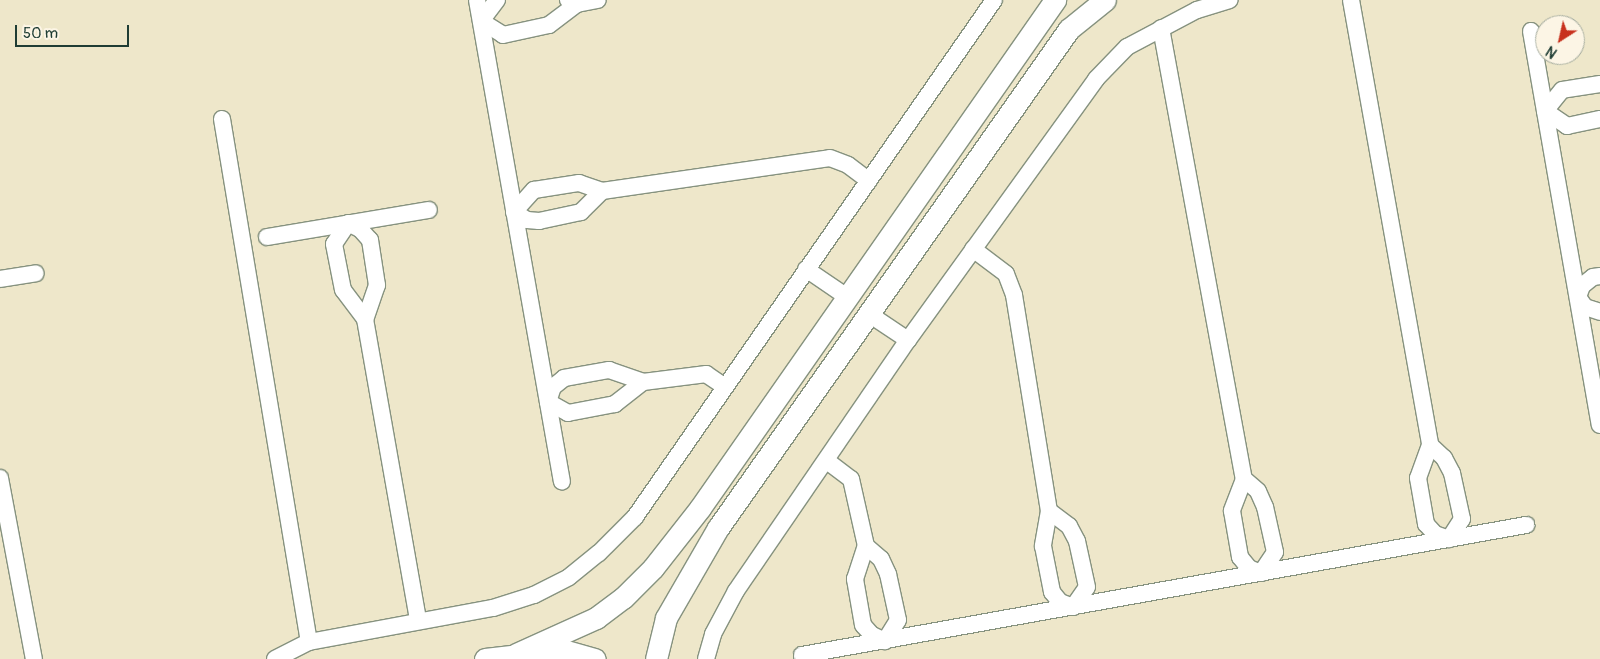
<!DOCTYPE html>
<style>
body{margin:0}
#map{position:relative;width:1600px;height:659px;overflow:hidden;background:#eee7ca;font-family:Pangolin,sans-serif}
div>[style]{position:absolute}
.roads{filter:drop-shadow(1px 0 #86927f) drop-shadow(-1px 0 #86927f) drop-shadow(0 1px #86927f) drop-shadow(0 -1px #86927f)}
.minor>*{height:16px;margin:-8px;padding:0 8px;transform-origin:8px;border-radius:8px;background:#fff}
.major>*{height:21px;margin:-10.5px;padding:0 10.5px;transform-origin:10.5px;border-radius:10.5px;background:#fff}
span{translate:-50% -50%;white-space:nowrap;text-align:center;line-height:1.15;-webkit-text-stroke:4px #fcf5e5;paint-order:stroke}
.north{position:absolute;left:1535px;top:15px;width:50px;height:50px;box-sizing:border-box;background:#fcf5e5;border:1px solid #a4ab9e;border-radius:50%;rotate:215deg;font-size:14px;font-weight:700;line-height:20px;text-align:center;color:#1f3d34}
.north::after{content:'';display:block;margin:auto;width:18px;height:22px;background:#c8321e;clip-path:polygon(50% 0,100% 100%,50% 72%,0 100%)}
.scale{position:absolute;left:15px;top:25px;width:114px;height:22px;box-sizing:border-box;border:2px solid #1f3d34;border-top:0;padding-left:6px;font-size:15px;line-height:18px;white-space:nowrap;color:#1f3d34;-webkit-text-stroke:4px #fcf5e5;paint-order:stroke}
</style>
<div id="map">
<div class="roads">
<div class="minor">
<i style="left:477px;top:0;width:489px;rotate:80deg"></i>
<i style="left:497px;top:0;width:26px;rotate:127deg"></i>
<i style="left:481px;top:21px;width:26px;rotate:32deg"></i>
<i style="left:503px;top:35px;width:47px;rotate:-12.3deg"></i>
<i style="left:549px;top:25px;width:35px;rotate:-37deg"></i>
<i style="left:568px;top:0;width:10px;rotate:24deg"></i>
<i style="left:577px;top:4px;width:21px;rotate:-11deg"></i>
<i style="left:1351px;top:0;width:452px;rotate:79.9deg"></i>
<i style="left:1430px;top:445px;width:35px;rotate:110deg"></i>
<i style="left:1418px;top:478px;width:47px;rotate:80.1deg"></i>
<i style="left:1426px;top:524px;width:13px;rotate:48deg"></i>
<i style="left:1435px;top:534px;width:15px;rotate:20deg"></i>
<i style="left:1449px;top:539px;width:24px;rotate:-57deg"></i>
<i style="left:1462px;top:519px;width:47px;rotate:-102.3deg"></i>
<i style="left:1452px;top:473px;width:17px;rotate:-118deg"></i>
<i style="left:1444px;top:458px;width:19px;rotate:-137deg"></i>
<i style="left:1161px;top:28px;width:459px;rotate:79.6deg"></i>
<i style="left:1244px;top:479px;width:34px;rotate:111deg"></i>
<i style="left:1232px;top:511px;width:47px;rotate:80.1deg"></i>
<i style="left:1240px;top:557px;width:14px;rotate:51deg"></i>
<i style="left:1249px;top:568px;width:13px;rotate:23deg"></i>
<i style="left:1261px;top:573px;width:25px;rotate:-56deg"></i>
<i style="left:1275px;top:552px;width:46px;rotate:-102.5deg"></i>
<i style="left:1265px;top:507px;width:17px;rotate:-114deg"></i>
<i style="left:1258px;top:491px;width:18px;rotate:-139deg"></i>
<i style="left:1531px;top:31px;width:400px;rotate:80.1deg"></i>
<i style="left:1600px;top:84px;width:38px;rotate:171deg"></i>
<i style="left:1562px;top:90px;width:27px;rotate:129deg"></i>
<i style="left:1545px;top:111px;width:27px;rotate:34deg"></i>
<i style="left:1567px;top:126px;width:34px;rotate:-12deg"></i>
<i style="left:222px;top:119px;width:530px;rotate:80.56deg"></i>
<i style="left:602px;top:191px;width:30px;rotate:135deg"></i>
<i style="left:581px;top:212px;width:43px;rotate:167.9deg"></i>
<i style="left:539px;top:221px;width:12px;rotate:-175deg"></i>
<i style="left:527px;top:220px;width:15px;rotate:-148deg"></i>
<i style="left:514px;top:212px;width:30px;rotate:-48deg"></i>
<i style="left:534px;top:190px;width:46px;rotate:-8.8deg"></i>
<i style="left:579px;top:183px;width:24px;rotate:19deg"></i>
<i style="left:602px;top:191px;width:230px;rotate:-8.2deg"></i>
<i style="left:830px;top:158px;width:19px;rotate:21deg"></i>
<i style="left:848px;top:165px;width:26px;rotate:37deg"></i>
<i style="left:267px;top:237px;width:164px;rotate:-9.5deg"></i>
<i style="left:973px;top:249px;width:41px;rotate:37.1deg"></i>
<i style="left:1006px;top:274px;width:22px;rotate:69deg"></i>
<i style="left:1014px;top:295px;width:219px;rotate:80.8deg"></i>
<i style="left:1049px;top:511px;width:36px;rotate:100deg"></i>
<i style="left:1043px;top:546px;width:47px;rotate:78.9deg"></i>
<i style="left:1052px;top:592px;width:13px;rotate:51deg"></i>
<i style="left:1060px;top:602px;width:14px;rotate:21deg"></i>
<i style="left:1073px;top:607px;width:24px;rotate:-55deg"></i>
<i style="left:1087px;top:587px;width:47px;rotate:-102.3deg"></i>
<i style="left:1077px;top:541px;width:17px;rotate:-118deg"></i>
<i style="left:1069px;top:526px;width:25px;rotate:-143deg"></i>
<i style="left:806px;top:269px;width:50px;rotate:34.3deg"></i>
<i style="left:1600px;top:276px;width:7px;rotate:172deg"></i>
<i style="left:1593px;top:277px;width:14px;rotate:141deg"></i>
<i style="left:1582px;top:286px;width:12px;rotate:110deg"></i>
<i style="left:1578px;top:297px;width:12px;rotate:55deg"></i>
<i style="left:1585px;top:307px;width:16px;rotate:18deg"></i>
<i style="left:0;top:279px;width:36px;rotate:-9deg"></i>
<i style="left:869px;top:314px;width:47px;rotate:33.7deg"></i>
<i style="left:365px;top:319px;width:36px;rotate:-127deg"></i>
<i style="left:343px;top:290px;width:47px;rotate:-101.1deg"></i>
<i style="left:334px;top:244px;width:25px;rotate:-56deg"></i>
<i style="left:348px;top:223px;width:13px;rotate:27deg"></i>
<i style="left:360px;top:229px;width:15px;rotate:48deg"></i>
<i style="left:370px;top:240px;width:46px;rotate:81.2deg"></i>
<i style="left:377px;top:285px;width:36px;rotate:109deg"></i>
<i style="left:365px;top:319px;width:306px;rotate:80deg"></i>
<i style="left:643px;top:382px;width:36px;rotate:142deg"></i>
<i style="left:615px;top:404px;width:48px;rotate:169.2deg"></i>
<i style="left:568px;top:413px;width:23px;rotate:-151deg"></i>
<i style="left:548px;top:402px;width:16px;rotate:-72deg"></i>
<i style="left:553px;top:387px;width:14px;rotate:-39deg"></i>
<i style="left:564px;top:378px;width:46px;rotate:-10.1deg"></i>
<i style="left:609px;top:370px;width:36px;rotate:19deg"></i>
<i style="left:643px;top:382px;width:64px;rotate:-7.2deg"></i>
<i style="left:706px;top:374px;width:22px;rotate:34deg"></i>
<i style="left:827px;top:461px;width:30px;rotate:37deg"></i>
<i style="left:851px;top:479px;width:69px;rotate:77.4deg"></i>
<i style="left:866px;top:546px;width:20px;rotate:41deg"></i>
<i style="left:881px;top:559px;width:17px;rotate:65deg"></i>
<i style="left:888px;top:574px;width:47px;rotate:77.7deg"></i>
<i style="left:898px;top:620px;width:25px;rotate:122deg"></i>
<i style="left:885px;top:641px;width:14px;rotate:-155deg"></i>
<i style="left:872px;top:635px;width:13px;rotate:-132deg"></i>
<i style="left:863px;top:625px;width:47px;rotate:-99.9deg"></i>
<i style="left:855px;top:579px;width:35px;rotate:-72deg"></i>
<i style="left:0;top:478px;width:184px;rotate:79.4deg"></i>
<i style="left:802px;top:655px;width:736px;rotate:-10.18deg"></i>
<i style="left:275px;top:659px;width:38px;rotate:-27deg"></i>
<i style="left:309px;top:642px;width:187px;rotate:-10.5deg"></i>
<i style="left:493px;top:608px;width:43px;rotate:-17.6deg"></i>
<i style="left:534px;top:595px;width:39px;rotate:-27deg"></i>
<i style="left:569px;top:577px;width:38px;rotate:-39deg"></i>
<i style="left:599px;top:553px;width:51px;rotate:-45deg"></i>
<i style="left:635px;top:517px;width:629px;rotate:-55.22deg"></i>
<i style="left:706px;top:659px;width:26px;rotate:-74deg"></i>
<i style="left:713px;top:634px;width:49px;rotate:-61.9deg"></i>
<i style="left:736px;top:591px;width:304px;rotate:-55.6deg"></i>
<i style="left:908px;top:340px;width:322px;rotate:-54.2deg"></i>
<i style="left:1096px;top:79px;width:45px;rotate:-45.9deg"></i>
<i style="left:1127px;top:47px;width:79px;rotate:-27.9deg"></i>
<i style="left:1197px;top:10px;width:34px;rotate:-17deg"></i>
</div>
<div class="major">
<i style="left:516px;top:654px;width:88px;rotate:-24.2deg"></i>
<i style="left:596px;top:618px;width:34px;rotate:-37deg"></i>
<i style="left:623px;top:598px;width:42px;rotate:-45deg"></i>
<i style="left:653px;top:568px;width:76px;rotate:-51.9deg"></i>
<i style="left:700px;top:508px;width:620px;rotate:-55.05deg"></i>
<i style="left:485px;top:659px;width:79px;rotate:-6.6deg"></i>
<i style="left:563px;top:650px;width:33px;rotate:16deg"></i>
<i style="left:656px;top:659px;width:42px;rotate:-76.3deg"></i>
<i style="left:666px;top:618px;width:104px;rotate:-60deg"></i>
<i style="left:718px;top:528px;width:610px;rotate:-54.88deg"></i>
<i style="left:1069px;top:29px;width:46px;rotate:-38.9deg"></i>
</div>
</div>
<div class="north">N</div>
<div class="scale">50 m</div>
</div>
